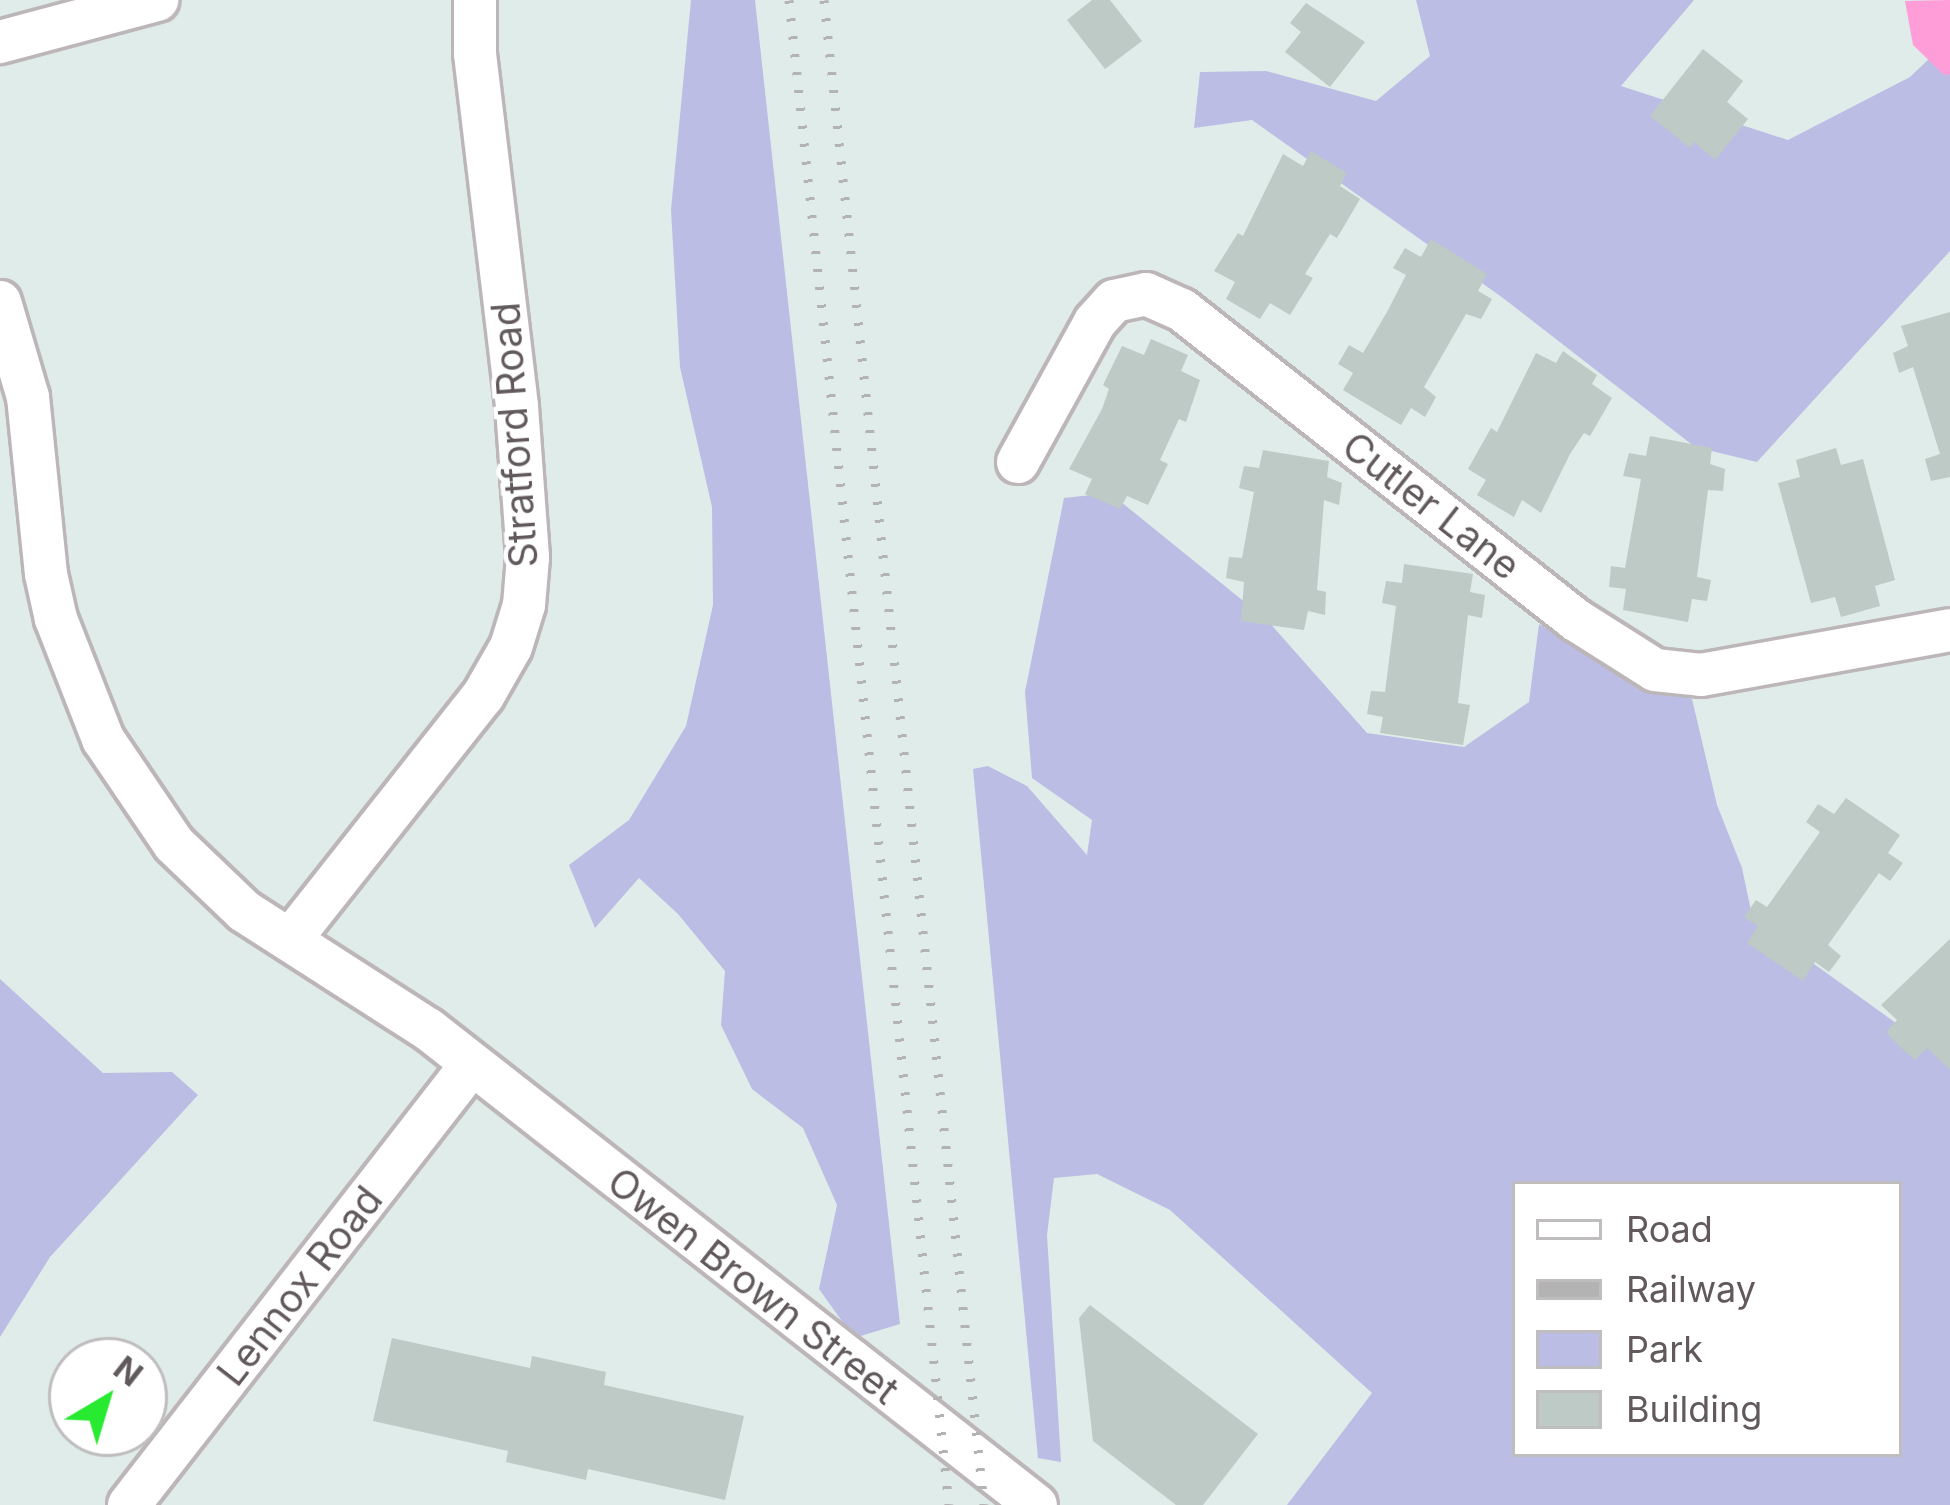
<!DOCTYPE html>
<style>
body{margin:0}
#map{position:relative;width:1950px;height:1505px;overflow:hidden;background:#e0ece9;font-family:Inter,sans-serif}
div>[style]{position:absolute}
.green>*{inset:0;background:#bbbde4}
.water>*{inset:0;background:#ff9dd8}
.building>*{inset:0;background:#becac5}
.roads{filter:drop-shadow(3px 0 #bdb6b8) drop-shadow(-3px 0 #bdb6b8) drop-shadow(0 3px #bdb6b8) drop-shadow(0 -3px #bdb6b8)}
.minor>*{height:42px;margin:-21px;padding:0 21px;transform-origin:21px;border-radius:21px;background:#fff}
.rail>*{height:9px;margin-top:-4.5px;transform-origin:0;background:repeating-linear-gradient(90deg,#b4b3b4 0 3px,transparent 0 18px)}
span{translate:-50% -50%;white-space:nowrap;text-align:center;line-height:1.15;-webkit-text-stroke:9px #fff;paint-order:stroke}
.street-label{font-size:39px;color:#61595d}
.legend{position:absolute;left:1512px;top:1181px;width:390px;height:276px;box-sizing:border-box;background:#fff;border:3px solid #c0bdbe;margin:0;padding:15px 21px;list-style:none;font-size:36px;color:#61595d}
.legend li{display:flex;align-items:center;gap:24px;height:60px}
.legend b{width:60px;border:3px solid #c0bdbe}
.north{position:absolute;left:48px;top:1337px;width:120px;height:120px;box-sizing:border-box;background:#fff;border:3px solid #c0bdbe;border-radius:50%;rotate:38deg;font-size:33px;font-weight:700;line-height:48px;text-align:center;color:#61595d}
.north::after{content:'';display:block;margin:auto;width:42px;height:54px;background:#28ea30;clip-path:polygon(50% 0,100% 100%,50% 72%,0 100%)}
</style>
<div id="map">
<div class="green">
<i style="clip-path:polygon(691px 0,755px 0,900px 1324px,854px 1338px,819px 1289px,837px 1205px,803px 1128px,752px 1089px,721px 1025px,725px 971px,678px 914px,639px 878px,595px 928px,569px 865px,629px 820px,686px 726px,713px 605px,712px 507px,680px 367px,671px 210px)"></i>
<i style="clip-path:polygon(1416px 0,1694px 0,1621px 86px,1788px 140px,1910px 77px,1950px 39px,1950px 251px,1757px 462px,1695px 447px,1503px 298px,1252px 120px,1194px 128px,1200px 72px,1266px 71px,1376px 101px,1430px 56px)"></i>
<i style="clip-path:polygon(evenodd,1110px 493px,1268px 621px,1367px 733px,1464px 747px,1529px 702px,1539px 624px,1605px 665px,1692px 699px,1717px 805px,1742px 868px,1753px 920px,1950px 1062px,1950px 1505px,1287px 1505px,1372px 1393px,1170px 1210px,1097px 1174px,1054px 1178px,1047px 1235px,1061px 1462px,1038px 1458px,973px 769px,988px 766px,1027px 786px,1087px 855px,1092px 820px,1032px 778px,1025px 692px,1064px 498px,1110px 493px,1515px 1184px,1899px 1184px,1899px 1454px,1515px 1454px,1515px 1184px)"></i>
<i style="clip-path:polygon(0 979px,103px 1073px,172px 1072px,198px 1095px,50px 1257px,0 1337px)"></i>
</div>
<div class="water">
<i style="clip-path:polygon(1950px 0,1950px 74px,1944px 75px,1913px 45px,1905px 1px)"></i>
</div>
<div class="building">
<i style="clip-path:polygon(1092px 0,1110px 0,1142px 41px,1105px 69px,1067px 20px)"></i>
<i style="clip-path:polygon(1306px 3px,1365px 42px,1330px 87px,1285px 52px,1301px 32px,1290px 23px)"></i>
<i style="clip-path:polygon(1703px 49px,1743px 81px,1727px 102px,1748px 119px,1715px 160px,1694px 142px,1690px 148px,1650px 116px)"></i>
<i style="clip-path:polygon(1311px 151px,1347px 173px,1340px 186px,1360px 199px,1337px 238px,1330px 234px,1305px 274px,1313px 278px,1290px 315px,1270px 303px,1260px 319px,1226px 299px,1235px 282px,1214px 271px,1238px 233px,1243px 236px,1283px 154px,1303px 166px)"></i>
<i style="clip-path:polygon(1431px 239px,1487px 274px,1478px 291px,1492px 299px,1481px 319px,1466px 314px,1424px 387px,1436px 397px,1425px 417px,1411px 408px,1401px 425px,1343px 390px,1353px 373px,1338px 364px,1349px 345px,1363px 353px,1387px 312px,1406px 275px,1393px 268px,1405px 248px,1421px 257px)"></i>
<i style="clip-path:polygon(1950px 312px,1950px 477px,1931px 481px,1925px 459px,1940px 454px,1913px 367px,1899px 373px,1893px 353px,1908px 346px,1901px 326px)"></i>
<i style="clip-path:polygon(1151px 339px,1188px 355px,1181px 371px,1200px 380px,1186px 422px,1179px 419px,1160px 460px,1168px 464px,1148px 505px,1127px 496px,1120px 509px,1085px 494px,1092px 479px,1069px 469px,1102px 409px,1109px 389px,1103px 385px,1122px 346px,1144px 355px)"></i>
<i style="clip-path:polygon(1563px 351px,1597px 375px,1592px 384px,1612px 398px,1590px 436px,1584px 433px,1570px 454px,1541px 513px,1522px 500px,1514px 517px,1477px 495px,1486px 480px,1468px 469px,1491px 428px,1497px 432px,1536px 353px,1556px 363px)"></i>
<i style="clip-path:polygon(1650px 436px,1712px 448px,1710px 464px,1725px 469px,1723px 491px,1708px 490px,1697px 577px,1711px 580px,1707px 601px,1692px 599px,1688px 622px,1623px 610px,1626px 589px,1609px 587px,1611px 566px,1625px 568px,1641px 479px,1623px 476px,1629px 453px,1646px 456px)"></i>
<i style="clip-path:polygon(1836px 448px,1841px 465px,1863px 459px,1895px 580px,1875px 586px,1880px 606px,1841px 617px,1835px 597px,1811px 603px,1778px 483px,1800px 477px,1796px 460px)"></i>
<i style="clip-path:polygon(1263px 450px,1329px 461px,1327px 477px,1342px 483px,1339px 505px,1324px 500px,1317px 590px,1326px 592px,1325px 615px,1308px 611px,1304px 630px,1241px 621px,1244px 582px,1226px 578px,1229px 557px,1242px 558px,1254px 492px,1239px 488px,1244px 466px,1259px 468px)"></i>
<i style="clip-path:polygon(1404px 564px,1473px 574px,1470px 592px,1485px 595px,1482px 618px,1468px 615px,1458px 703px,1470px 705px,1463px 745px,1380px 733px,1383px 717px,1367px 714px,1371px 691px,1385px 692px,1396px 606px,1382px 603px,1386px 581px,1402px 583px)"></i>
<i style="clip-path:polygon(1846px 798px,1900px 835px,1888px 853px,1903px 863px,1890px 881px,1879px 873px,1828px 945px,1841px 956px,1829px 972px,1815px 962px,1803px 981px,1747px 943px,1758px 926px,1744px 917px,1756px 900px,1767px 907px,1820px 832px,1806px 822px,1818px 804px,1834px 814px)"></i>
<i style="clip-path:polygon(1950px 939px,1950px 1070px,1927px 1048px,1915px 1060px,1899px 1046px,1886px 1032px,1897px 1020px,1881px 1005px)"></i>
<i style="clip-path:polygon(1090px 1305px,1258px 1434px,1203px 1505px,1176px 1505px,1093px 1441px,1079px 1318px)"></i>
<i style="clip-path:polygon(392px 1338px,530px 1368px,532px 1356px,606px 1372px,604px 1385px,744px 1416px,725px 1500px,588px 1469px,586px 1480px,506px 1462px,508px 1451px,373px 1421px)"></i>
</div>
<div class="roads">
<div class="minor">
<i style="left:0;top:42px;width:163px;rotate:-15deg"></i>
<i style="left:0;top:302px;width:99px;rotate:73.6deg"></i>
<i style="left:28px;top:397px;width:178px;rotate:84.2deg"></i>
<i style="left:46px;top:574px;width:46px;rotate:77.5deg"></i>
<i style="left:56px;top:619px;width:129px;rotate:68.6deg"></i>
<i style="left:103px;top:739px;width:127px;rotate:55.9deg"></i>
<i style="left:174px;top:844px;width:97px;rotate:43.7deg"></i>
<i style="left:244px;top:911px;width:219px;rotate:32.7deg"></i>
<i style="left:428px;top:1029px;width:772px;rotate:38.06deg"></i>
<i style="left:1018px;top:462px;width:160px;rotate:-61.2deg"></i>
<i style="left:1095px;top:322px;width:28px;rotate:-48deg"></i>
<i style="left:1114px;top:301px;width:33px;rotate:-12deg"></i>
<i style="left:1146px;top:294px;width:39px;rotate:24deg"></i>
<i style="left:1182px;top:310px;width:501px;rotate:38.2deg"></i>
<i style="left:1576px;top:620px;width:93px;rotate:32.3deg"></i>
<i style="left:1655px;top:670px;width:46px;rotate:6.2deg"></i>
<i style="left:1701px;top:675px;width:253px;rotate:-10.2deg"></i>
<i style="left:290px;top:940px;width:311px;rotate:-51.7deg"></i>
<i style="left:483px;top:696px;width:56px;rotate:-60.3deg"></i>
<i style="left:511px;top:647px;width:44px;rotate:-72.8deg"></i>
<i style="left:524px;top:605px;width:48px;rotate:-85.2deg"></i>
<i style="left:528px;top:557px;width:151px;rotate:-94.2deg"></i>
<i style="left:517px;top:406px;width:355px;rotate:-96.8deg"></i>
<i style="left:475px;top:53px;width:53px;rotate:-90deg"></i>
<i style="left:129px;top:1505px;width:557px;rotate:-52.14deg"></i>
</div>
</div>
<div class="rail">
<i style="left:789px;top:0;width:1513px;rotate:83.93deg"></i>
<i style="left:824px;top:0;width:1513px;rotate:83.93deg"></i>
</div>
<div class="street-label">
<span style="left:515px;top:435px;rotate:-94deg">Stratford Road</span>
<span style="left:1431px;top:506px;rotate:38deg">Cutler Lane</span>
<span style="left:300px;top:1286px;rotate:-52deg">Lennox Road</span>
<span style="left:753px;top:1286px;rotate:38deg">Owen Brown Street</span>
</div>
<ul class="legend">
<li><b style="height:15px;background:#fff"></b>Road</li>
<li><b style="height:15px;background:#b4b3b4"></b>Railway</li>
<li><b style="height:33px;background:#bbbde4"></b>Park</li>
<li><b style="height:33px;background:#becac5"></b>Building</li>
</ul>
<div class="north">N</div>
</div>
